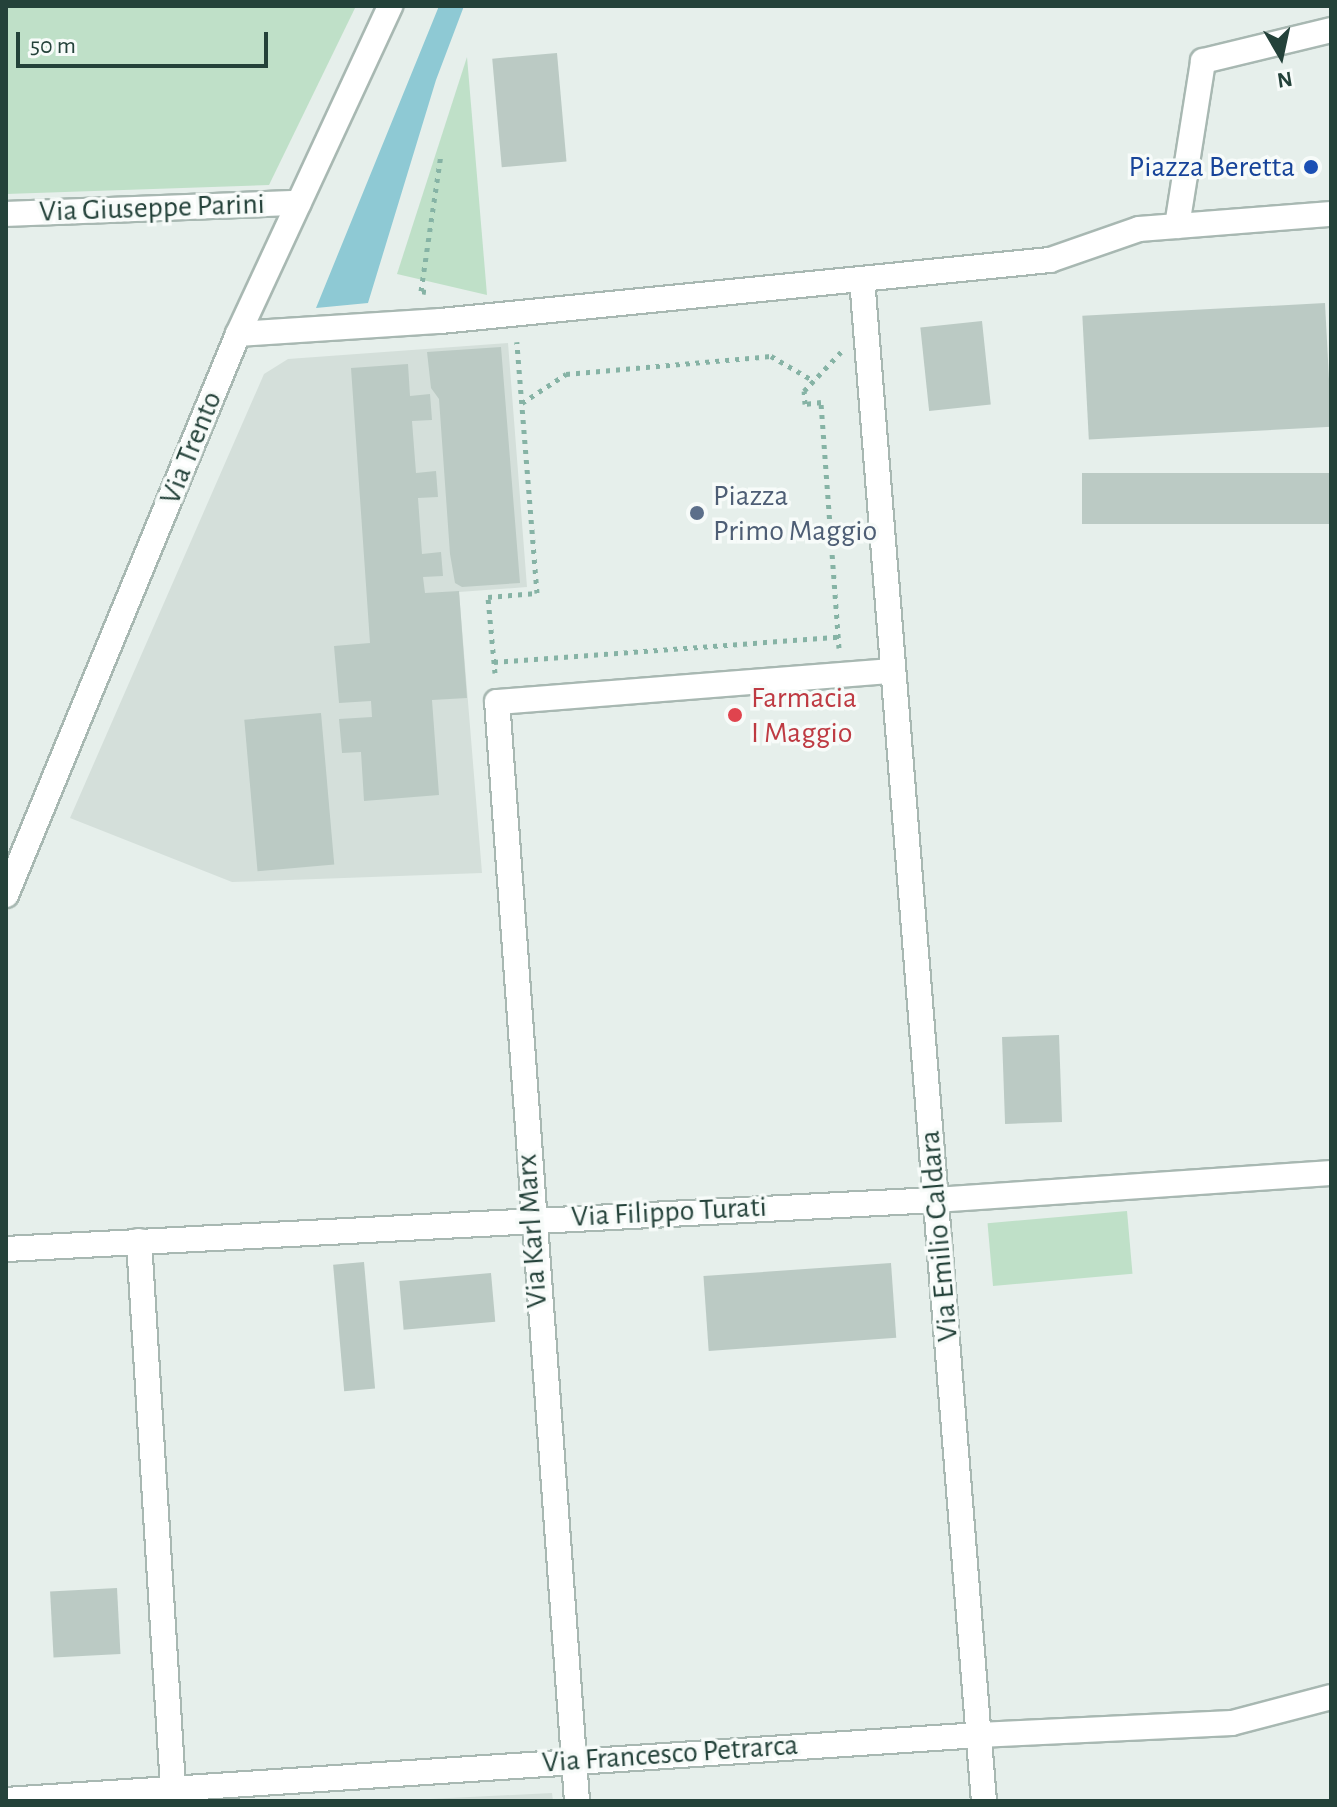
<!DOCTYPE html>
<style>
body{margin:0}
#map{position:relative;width:1337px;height:1807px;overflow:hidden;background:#e6efeb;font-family:"Alegreya Sans",sans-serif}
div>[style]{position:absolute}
.built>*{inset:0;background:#d4dfda}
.green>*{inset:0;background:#bfe0c8;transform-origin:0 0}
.water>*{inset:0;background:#8ec9d4}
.building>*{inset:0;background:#bbcac4;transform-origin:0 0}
.path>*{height:5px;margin-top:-2.5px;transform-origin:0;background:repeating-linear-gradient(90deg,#86b3a5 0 4px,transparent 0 10px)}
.roads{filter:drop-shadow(2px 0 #a8b8b2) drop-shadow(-2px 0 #a8b8b2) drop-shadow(0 2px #a8b8b2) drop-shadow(0 -2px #a8b8b2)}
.minor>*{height:24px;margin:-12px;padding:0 12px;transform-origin:12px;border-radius:12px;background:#fff}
.dots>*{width:22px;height:22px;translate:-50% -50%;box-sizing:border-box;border:4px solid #f7fbf9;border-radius:50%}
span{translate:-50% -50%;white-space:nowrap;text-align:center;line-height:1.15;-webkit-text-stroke:7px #f7fbf9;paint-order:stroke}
.transit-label{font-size:30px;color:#164399}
.right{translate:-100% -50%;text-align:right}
.street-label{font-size:30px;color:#24423a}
.service-label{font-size:30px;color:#4e5e75}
.left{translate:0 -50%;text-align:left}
.health-label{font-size:30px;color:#be3a42}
.frame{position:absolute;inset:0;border:8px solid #24423a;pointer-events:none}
.north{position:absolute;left:1241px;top:16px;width:80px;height:80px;-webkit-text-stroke:6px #f7fbf9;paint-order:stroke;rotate:171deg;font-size:22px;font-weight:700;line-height:32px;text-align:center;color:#24423a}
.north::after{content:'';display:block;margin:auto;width:28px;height:36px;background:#24423a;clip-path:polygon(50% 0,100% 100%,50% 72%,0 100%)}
.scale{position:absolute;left:16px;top:32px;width:252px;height:36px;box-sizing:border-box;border:4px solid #24423a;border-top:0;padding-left:10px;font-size:24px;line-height:28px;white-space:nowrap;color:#24423a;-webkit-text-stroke:6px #f7fbf9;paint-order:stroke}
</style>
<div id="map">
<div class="built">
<i style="clip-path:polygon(508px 343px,527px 587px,459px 592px,482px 873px,232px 882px,70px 818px,264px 374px,288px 359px)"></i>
<i style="clip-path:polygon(552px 1793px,553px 1801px,389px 1801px)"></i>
</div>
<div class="green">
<i style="clip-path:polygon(6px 6px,356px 6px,269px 185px,6px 194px)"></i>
<i style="clip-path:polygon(467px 57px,487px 295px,397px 274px)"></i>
<i style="left:1127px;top:1211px;width:63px;height:140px;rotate:85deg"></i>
</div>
<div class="water">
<i style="clip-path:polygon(439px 6px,464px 6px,436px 80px,368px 303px,316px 308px)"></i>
</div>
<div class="building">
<i style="left:557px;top:53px;width:109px;height:65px;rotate:85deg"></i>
<i style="left:1325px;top:303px;width:124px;height:243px;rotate:87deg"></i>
<i style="left:982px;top:321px;width:84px;height:62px;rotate:84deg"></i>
<i style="clip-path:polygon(501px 347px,520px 583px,462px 587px,455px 583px,450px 554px,439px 399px,431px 388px,427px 352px)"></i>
<i style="clip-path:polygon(408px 364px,410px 396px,430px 394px,432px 420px,412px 421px,416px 473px,436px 471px,438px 497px,418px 498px,422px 554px,441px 552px,443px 576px,423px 577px,425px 593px,459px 591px,467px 698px,432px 700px,439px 795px,364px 801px,361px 752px,342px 753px,339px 719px,372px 717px,371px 701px,339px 703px,334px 646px,370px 643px,351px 368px)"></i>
<i style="left:1331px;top:473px;width:51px;height:249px;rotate:90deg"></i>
<i style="left:321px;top:713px;width:152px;height:77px;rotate:85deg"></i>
<i style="left:1059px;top:1035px;width:87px;height:57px;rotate:88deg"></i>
<i style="left:364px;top:1262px;width:127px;height:31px;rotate:85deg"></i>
<i style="left:891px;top:1263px;width:75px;height:188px;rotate:86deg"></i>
<i style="left:491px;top:1273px;width:49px;height:92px;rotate:85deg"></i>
<i style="left:117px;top:1588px;width:66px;height:67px;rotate:87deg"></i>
</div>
<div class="path">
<i style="left:426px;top:292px;width:5px;rotate:-169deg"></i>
<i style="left:421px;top:291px;width:138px;rotate:-81.7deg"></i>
<i style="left:522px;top:403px;width:53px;rotate:-33.4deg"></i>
<i style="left:566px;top:374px;width:206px;rotate:-5deg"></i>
<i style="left:771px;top:356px;width:50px;rotate:30.2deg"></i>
<i style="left:839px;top:648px;width:247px;rotate:-94.2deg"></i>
<i style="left:821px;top:402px;width:16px;rotate:173deg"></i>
<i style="left:805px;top:404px;width:13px;rotate:-94deg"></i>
<i style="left:804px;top:391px;width:54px;rotate:-46.5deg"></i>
<i style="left:494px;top:662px;width:345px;rotate:-4.2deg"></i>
<i style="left:495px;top:673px;width:76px;rotate:-95.3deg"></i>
<i style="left:488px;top:597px;width:49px;rotate:-4.7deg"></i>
<i style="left:537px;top:593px;width:252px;rotate:-94.6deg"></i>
</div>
<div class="roads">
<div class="minor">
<i style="left:6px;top:214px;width:293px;rotate:-2.2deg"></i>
<i style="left:1177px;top:226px;width:167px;rotate:-81deg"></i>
<i style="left:1203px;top:61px;width:132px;rotate:-13.6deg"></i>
<i style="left:862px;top:279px;width:1527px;rotate:85.42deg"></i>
<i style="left:238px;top:334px;width:203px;rotate:-3.7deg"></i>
<i style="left:441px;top:321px;width:612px;rotate:-5.72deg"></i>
<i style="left:1050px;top:260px;width:94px;rotate:-19.2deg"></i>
<i style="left:1139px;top:229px;width:193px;rotate:-4.5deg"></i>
<i style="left:6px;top:895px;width:607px;rotate:-67.53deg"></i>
<i style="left:238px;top:334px;width:362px;rotate:-65.1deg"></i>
<i style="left:139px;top:1241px;width:548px;rotate:86.44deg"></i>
<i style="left:6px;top:1249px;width:931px;rotate:-3.02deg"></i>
<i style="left:936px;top:1200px;width:396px;rotate:-3.9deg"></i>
<i style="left:6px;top:1800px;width:975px;rotate:-3.82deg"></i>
<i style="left:979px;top:1735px;width:253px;rotate:-2.7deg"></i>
<i style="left:1232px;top:1723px;width:102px;rotate:-14.7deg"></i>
<i style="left:577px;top:1801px;width:1102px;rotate:-94.16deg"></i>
<i style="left:497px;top:702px;width:397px;rotate:-4.5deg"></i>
</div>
</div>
<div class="dots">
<i style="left:1311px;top:167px;background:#1a4fb4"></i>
<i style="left:697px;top:513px;background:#5c6f8a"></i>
<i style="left:735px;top:715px;background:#e0444e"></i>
</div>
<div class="transit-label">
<span class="right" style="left:1295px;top:167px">Piazza Beretta</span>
</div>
<div class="street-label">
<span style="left:152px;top:208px;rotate:-2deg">Via Giuseppe Parini</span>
<span style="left:191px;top:448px;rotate:-68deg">Via Trento</span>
<span style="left:669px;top:1212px;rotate:-3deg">Via Filippo Turati</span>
<span style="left:532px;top:1231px;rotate:-94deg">Via Karl Marx</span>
<span style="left:939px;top:1236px;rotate:-95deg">Via Emilio Caldara</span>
<span style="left:670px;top:1754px;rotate:-4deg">Via Francesco Petrarca</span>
</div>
<div class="service-label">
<span class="left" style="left:713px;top:513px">Piazza<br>Primo Maggio</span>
</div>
<div class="health-label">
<span class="left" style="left:751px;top:715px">Farmacia<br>I Maggio</span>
</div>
<div class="frame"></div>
<div class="north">N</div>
<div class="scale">50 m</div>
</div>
